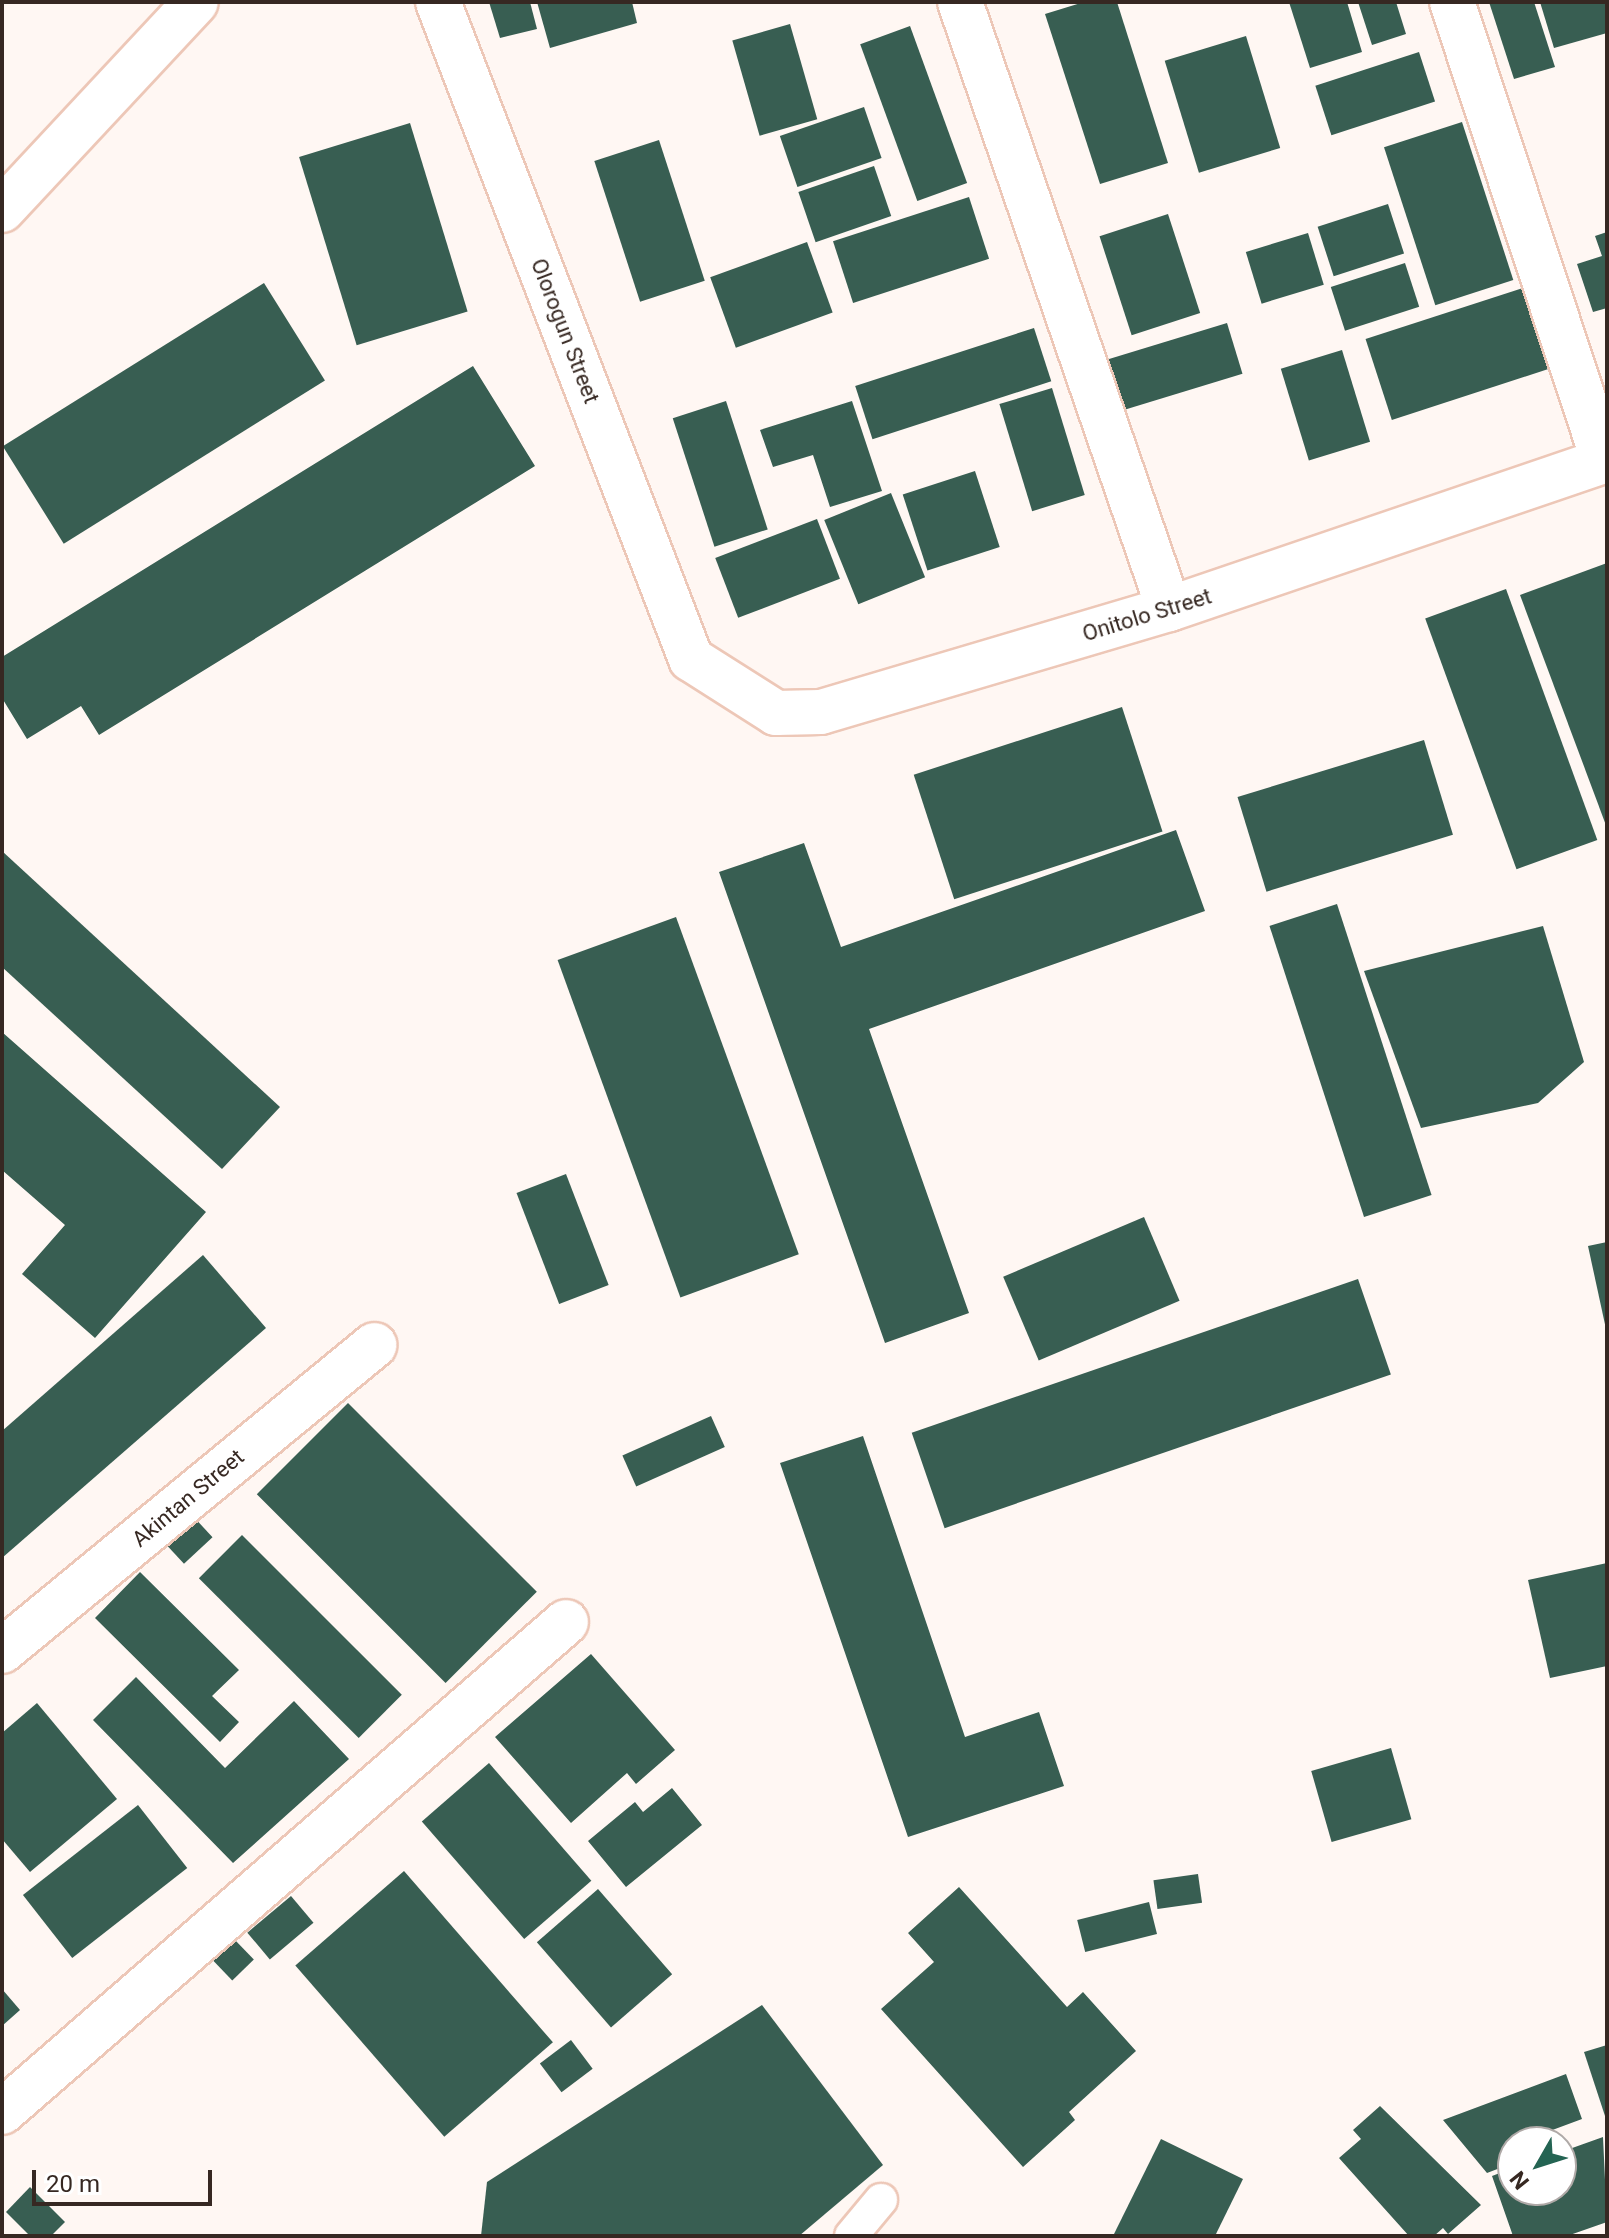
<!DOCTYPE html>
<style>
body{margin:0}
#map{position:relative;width:1609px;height:2238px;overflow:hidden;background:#fff7f3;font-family:Roboto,sans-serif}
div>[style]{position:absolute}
.building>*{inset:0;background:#385e52;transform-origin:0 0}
.roads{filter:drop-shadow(2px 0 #edc7b7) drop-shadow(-2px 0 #edc7b7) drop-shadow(0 2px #edc7b7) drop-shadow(0 -2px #edc7b7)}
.lane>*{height:32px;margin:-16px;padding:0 16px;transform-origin:16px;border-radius:16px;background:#fff}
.street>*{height:44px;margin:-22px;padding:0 22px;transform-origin:22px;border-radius:22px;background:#fff}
span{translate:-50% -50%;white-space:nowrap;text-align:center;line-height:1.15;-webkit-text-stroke:8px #fff;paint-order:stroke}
.street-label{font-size:22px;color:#362822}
.frame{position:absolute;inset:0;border:4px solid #362822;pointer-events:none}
.north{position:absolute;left:1497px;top:2126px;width:80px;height:80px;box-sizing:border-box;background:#fff;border:2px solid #afa9a7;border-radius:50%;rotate:231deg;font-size:22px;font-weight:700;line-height:32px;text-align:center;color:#362822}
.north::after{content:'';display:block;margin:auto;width:28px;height:36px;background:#246453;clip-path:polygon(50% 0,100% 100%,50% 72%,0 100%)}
.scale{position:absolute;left:32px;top:2170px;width:180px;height:36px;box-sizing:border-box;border:4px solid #362822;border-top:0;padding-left:10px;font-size:24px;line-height:28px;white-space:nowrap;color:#362822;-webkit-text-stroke:6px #fff;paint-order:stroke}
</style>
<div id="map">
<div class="building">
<i style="clip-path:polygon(489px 2px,530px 2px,537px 29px,500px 38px)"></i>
<i style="clip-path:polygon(537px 2px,632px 2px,637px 23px,550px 48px)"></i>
<i style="clip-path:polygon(1084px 2px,1117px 2px,1168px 163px,1100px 184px,1045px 14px)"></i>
<i style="clip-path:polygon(1289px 2px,1347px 2px,1362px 52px,1310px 68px)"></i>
<i style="clip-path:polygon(1358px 2px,1396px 2px,1406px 34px,1372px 45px)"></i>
<i style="clip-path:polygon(1489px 2px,1534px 2px,1555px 67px,1514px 79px)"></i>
<i style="clip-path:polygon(1540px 2px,1607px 2px,1607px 33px,1554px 48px)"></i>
<i style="left:790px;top:24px;width:99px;height:60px;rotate:74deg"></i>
<i style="left:910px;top:26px;width:167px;height:53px;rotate:70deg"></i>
<i style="left:1246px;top:36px;width:117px;height:85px;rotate:73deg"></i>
<i style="left:1419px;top:52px;width:52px;height:109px;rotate:72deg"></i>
<i style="left:864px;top:107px;width:54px;height:89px;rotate:71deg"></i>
<i style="left:1462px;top:122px;width:166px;height:82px;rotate:72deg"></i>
<i style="left:410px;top:123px;width:197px;height:116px;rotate:73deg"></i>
<i style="left:659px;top:140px;width:148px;height:68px;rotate:72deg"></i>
<i style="left:874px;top:166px;width:53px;height:80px;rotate:71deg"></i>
<i style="left:969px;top:197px;width:65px;height:143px;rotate:72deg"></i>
<i style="left:1388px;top:204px;width:52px;height:74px;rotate:72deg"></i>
<i style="left:1168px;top:214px;width:104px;height:72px;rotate:72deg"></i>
<i style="clip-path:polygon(1607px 232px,1607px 308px,1593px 312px,1577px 264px,1602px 256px,1595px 236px)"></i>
<i style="left:1308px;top:233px;width:54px;height:65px;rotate:73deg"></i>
<i style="left:807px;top:242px;width:75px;height:103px;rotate:70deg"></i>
<i style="left:1405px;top:263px;width:46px;height:78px;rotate:72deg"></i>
<i style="left:264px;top:283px;width:115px;height:308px;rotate:58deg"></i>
<i style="left:1532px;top:285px;width:85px;height:175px;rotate:72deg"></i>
<i style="left:1227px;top:323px;width:53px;height:125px;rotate:73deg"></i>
<i style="left:1034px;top:328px;width:56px;height:188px;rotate:72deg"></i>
<i style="left:1342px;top:350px;width:96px;height:64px;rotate:73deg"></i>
<i style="clip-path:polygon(473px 366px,535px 466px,99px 735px,81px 706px,27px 739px,2px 698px,2px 657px)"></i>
<i style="left:1052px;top:388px;width:112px;height:55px;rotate:73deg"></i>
<i style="left:726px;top:401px;width:135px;height:56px;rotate:72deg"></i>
<i style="clip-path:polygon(852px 401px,882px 491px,830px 507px,813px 455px,773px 467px,760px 430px)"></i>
<i style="left:975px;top:471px;width:80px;height:76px;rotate:72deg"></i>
<i style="left:891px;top:493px;width:91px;height:72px;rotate:68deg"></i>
<i style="left:817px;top:519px;width:64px;height:109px;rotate:69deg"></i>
<i style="clip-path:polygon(1607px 563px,1607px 828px,1520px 595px)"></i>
<i style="left:1506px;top:589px;width:267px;height:86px;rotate:70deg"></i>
<i style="left:1122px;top:707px;width:131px;height:219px;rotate:72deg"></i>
<i style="left:1424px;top:740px;width:99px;height:195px;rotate:73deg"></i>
<i style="clip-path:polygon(1176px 830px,1205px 911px,869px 1029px,969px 1313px,885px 1343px,719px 872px,804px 843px,841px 947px)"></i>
<i style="clip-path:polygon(2px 851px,280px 1107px,222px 1169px,2px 967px)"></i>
<i style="left:1337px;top:904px;width:306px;height:71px;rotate:72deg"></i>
<i style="left:676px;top:917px;width:359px;height:126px;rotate:70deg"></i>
<i style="clip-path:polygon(1543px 926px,1584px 1062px,1538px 1103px,1421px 1128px,1364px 971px)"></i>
<i style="clip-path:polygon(2px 1032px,206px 1212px,95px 1338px,22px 1274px,65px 1225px,2px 1170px)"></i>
<i style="left:566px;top:1174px;width:119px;height:53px;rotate:69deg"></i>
<i style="left:1144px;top:1217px;width:91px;height:153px;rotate:67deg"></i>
<i style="clip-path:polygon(1607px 1242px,1607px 1329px,1606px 1329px,1588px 1246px)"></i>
<i style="clip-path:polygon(203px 1255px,266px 1328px,2px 1558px,2px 1431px)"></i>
<i style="left:1358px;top:1279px;width:101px;height:472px;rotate:71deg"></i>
<i style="left:348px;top:1403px;width:267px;height:129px;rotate:45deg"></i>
<i style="left:711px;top:1416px;width:34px;height:97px;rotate:66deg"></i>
<i style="clip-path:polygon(863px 1436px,965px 1737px,1039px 1712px,1064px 1786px,908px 1837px,780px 1463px)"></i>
<i style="left:190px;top:1513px;width:33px;height:39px;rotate:47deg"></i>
<i style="left:242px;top:1535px;width:226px;height:61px;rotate:45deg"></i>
<i style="clip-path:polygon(1607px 1563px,1607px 1666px,1550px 1678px,1528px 1580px)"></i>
<i style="clip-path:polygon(140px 1572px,239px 1670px,212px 1696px,239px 1722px,220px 1742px,95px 1618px)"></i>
<i style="clip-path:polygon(591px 1654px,675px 1750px,636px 1784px,627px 1773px,571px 1823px,495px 1737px)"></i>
<i style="clip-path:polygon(136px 1677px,225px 1768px,294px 1701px,349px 1759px,233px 1863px,93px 1720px)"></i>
<i style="clip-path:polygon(37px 1703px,117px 1799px,30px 1872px,2px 1839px,2px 1733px)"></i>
<i style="left:1391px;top:1748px;width:74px;height:83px;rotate:74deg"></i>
<i style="left:489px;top:1763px;width:156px;height:89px;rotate:49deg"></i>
<i style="clip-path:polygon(672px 1788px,702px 1825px,626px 1887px,588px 1841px,635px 1802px,643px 1812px)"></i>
<i style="left:138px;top:1805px;width:80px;height:146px;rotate:52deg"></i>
<i style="left:404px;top:1871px;width:227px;height:144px;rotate:49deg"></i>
<i style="left:1198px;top:1874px;width:29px;height:45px;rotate:82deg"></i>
<i style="clip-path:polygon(959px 1887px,1067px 2007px,1083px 1992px,1136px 2051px,1069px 2112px,1075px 2120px,1023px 2167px,881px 2009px,934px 1962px,908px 1933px)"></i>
<i style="left:598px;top:1889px;width:113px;height:81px;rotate:49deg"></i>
<i style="left:291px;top:1896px;width:35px;height:57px;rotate:50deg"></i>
<i style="left:1149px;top:1902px;width:33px;height:74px;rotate:76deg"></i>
<i style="left:233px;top:1938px;width:30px;height:30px;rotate:46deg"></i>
<i style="clip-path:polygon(2px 1989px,20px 2010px,2px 2026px)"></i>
<i style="clip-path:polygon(762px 2005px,883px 2165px,799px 2236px,481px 2236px,487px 2182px)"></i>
<i style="left:571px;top:2040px;width:36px;height:39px;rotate:53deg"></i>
<i style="clip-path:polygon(1607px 2045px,1607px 2119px,1606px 2119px,1584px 2052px)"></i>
<i style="clip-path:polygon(1566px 2074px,1582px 2119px,1547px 2132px,1547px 2142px,1513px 2142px,1513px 2163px,1487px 2173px,1443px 2120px)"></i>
<i style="clip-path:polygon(1380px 2106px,1481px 2205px,1448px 2234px,1443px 2228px,1434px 2236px,1409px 2236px,1339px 2158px,1361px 2139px,1353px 2130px)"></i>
<i style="clip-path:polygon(1603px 2137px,1607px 2222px,1567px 2236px,1513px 2236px,1492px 2176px,1513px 2168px,1513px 2190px,1561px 2190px,1561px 2152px)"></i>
<i style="clip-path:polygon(1161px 2139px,1243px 2179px,1215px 2236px,1113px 2236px)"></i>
<i style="clip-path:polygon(30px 2187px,65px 2222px,51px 2236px,30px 2236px,6px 2212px)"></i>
</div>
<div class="roads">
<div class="lane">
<i style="left:851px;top:2236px;width:47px;rotate:-50.2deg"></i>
</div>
<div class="street">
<i style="left:438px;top:2px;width:704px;rotate:68.94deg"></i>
<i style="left:691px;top:659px;width:101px;rotate:32.4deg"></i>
<i style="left:776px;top:713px;width:45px;rotate:-1.3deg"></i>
<i style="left:821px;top:712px;width:363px;rotate:-16.5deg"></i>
<i style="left:1169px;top:609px;width:463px;rotate:-18.8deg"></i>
<i style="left:960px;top:2px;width:642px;rotate:71deg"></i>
<i style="left:1452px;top:2px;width:484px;rotate:71.7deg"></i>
<i style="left:2px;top:210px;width:284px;rotate:-47deg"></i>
<i style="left:2px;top:1651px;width:482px;rotate:-39.4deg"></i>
<i style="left:2px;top:2112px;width:747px;rotate:-40.98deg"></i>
</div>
</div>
<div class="street-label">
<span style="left:565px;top:331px;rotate:69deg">Olorogun Street</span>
<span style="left:1147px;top:615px;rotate:-17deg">Onitolo Street</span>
<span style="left:188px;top:1498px;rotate:-40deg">Akintan Street</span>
</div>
<div class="frame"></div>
<div class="north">N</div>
<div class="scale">20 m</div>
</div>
